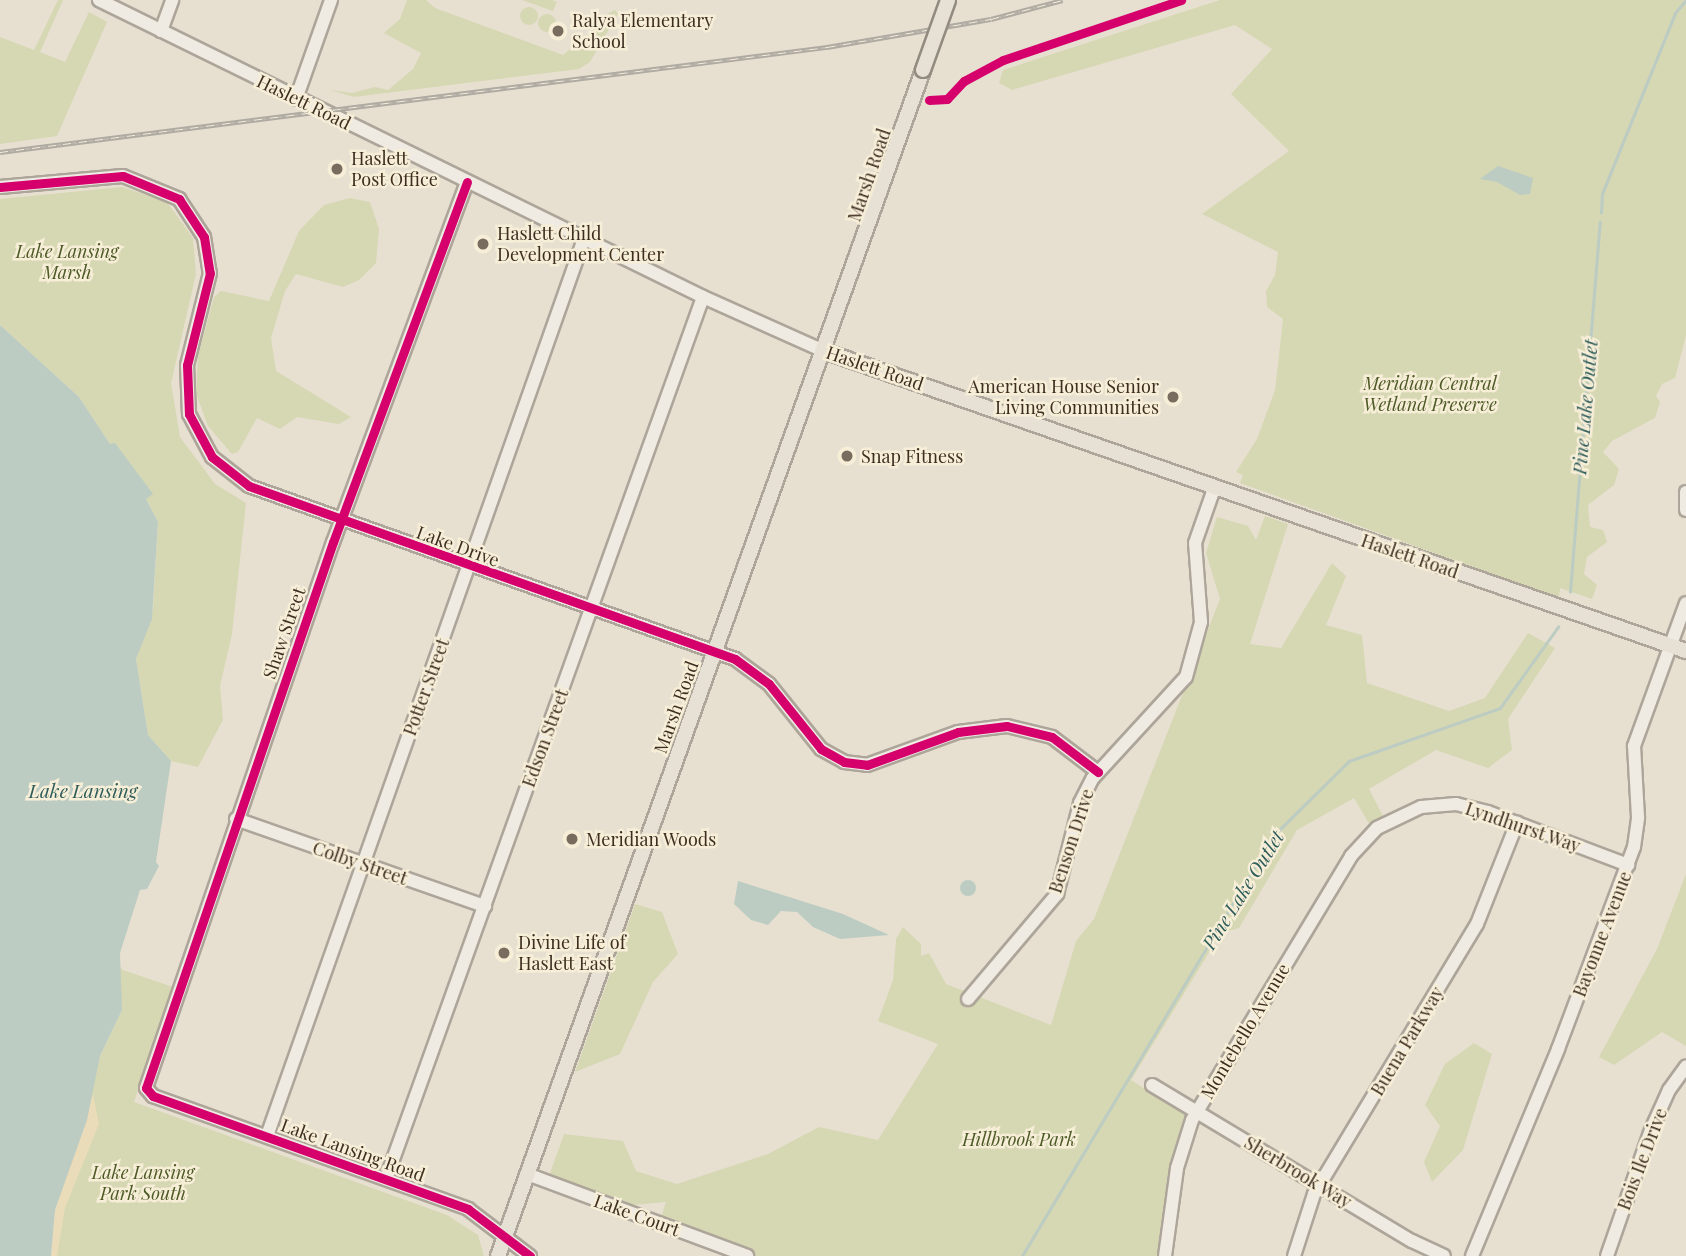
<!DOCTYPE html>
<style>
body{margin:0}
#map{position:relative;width:1686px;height:1256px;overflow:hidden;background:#e7e0d1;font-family:"Playfair Display",serif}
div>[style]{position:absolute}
.green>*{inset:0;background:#d6d7b3}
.round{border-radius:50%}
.sand>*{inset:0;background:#eadcb9}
.water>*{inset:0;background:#bcccc2}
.stream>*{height:2.5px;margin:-1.25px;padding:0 1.25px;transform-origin:1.25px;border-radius:1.25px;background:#bcccc2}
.roads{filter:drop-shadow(2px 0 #ada599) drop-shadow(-2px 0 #ada599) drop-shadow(0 2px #ada599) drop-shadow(0 -2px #ada599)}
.minor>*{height:12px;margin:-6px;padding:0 6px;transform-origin:6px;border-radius:6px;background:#efebe3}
.major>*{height:14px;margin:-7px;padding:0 7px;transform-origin:7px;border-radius:7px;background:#e6e1d4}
.rail>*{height:5px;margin-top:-2.5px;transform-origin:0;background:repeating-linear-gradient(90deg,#f7eed8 0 8px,#afaaa2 0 16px);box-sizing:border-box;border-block:2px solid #afaaa2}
.bridges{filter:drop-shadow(2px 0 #928b80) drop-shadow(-2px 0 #928b80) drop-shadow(0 2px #928b80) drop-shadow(0 -2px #928b80)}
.major-bridge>*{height:14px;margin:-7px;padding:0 7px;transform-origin:7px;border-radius:7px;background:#e6e1d4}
.cycleway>*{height:9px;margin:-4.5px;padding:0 4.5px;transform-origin:4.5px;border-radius:4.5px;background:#d6006c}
.dots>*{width:19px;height:19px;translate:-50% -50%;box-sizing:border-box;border:4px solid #f7eed8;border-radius:50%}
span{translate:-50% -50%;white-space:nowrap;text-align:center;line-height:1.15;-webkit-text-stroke:5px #f7eed8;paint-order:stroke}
.poi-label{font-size:18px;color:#3d2e20}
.left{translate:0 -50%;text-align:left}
.right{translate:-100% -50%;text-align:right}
.street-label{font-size:18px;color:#3d2e20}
.park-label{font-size:18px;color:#4d5a26;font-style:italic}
.water-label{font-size:19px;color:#2f5d5a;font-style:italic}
</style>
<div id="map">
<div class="green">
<i style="clip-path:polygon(58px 0,63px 0,40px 52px,65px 62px,89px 12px,107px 22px,57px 136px,0 144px,0 37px,34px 50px)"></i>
<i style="clip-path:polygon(407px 0,426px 0,435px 8px,563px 55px,596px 28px,599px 18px,615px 10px,618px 14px,590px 62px,579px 69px,354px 97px,330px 90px,352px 93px,375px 87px,388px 90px,413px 69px,421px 53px,384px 33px,400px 19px)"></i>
<i style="clip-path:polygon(522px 0,552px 0,557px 2px,553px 11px)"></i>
<i style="clip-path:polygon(1220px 0,1686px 0,1686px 335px,1675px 378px,1662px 384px,1656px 396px,1660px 402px,1655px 418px,1612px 441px,1603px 452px,1619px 469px,1614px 485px,1588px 505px,1590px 527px,1603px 530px,1607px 542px,1587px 557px,1584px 574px,1597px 585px,1592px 599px,1560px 588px,1559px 598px,1240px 483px,1243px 475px,1236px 472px,1257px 439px,1275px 390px,1283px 319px,1267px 307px,1266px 291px,1275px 275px,1278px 252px,1202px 214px,1289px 151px,1231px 94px,1272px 49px,1235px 25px,1012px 90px,999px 83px,1003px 70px)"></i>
<i class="round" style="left:520px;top:7px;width:18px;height:18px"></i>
<i class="round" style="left:538px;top:14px;width:18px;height:18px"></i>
<i style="clip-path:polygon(122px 187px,167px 202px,193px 238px,196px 274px,171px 383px,180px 437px,215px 484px,246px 503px,232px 634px,220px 686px,223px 720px,198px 767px,171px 761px,148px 735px,136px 659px,153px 609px,158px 522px,146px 499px,152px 494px,115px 444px,110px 444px,79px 397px,0 325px,0 199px)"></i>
<i style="clip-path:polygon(350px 198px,370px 202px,379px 229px,376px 263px,359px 280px,343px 287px,296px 274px,285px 291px,271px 338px,276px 371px,351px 417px,339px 424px,297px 417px,280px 429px,257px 418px,238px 452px,232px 454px,208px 426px,196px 393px,198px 356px,214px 297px,221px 291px,269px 301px,299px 231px,324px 205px)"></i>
<i style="clip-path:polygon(1265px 516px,1288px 524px,1250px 644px,1281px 648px,1332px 563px,1346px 576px,1326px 625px,1362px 635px,1367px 683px,1449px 711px,1485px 698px,1528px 633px,1555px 648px,1508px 719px,1512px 750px,1488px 768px,1436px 750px,1369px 789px,1384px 818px,1371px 827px,1354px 798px,1297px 830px,1239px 928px,1221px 933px,1131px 1080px,1188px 1116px,1173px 1158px,1159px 1256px,753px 1256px,661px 1218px,666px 1202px,633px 1205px,549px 1176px,564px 1134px,623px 1141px,636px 1171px,677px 1184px,768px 1154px,819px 1127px,878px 1140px,938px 1044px,878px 1021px,893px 980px,896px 939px,903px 927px,921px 944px,921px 956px,929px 953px,946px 984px,1051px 1025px,1076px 941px,1094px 919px,1220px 599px,1206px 553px,1217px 517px,1248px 526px,1256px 540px)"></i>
<i style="clip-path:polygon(1686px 874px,1686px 1046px,1662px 1032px,1614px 1065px,1599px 1057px,1657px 949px)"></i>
<i style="clip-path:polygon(635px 904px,662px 912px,678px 954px,653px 982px,620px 1054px,575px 1072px)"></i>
<i style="clip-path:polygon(117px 964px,123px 970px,173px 987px,134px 1102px,447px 1215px,478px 1235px,484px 1256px,51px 1256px,100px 1056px,122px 1010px)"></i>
<i style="clip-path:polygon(1474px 1043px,1492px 1054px,1463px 1150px,1432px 1182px,1424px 1162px,1440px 1126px,1425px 1105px,1445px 1064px)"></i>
</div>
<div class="sand">
<i style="clip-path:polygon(93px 1094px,99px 1124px,65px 1208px,57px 1256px,51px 1256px,55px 1210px)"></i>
</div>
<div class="water">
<i style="clip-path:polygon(1498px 166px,1533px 178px,1530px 194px,1520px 195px,1497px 182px,1480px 179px)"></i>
<i style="clip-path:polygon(0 325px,79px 397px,110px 444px,115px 443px,153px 494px,146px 499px,158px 522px,152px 619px,136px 659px,148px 735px,171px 761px,156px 862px,159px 866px,147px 889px,140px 890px,120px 953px,122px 1010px,100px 1056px,87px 1120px,55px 1210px,51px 1256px,0 1256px)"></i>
<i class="round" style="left:960px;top:880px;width:16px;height:16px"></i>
<i style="clip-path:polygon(738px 881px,843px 914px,889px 935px,840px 939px,813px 927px,797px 912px,781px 911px,768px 925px,751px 920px,734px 904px)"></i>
</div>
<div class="stream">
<i style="left:1601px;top:213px;width:19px;rotate:-87deg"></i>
<i style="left:1602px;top:194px;width:195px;rotate:-68deg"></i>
<i style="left:1675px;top:13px;width:17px;rotate:-50deg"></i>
<i style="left:1570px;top:592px;width:371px;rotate:-85.4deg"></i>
<i style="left:1022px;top:1256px;width:491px;rotate:-59.1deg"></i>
<i style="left:1274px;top:835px;width:105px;rotate:-44.6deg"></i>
<i style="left:1349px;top:761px;width:160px;rotate:-19.3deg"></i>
<i style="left:1500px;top:708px;width:100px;rotate:-54.4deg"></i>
</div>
<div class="roads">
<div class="minor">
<i style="left:99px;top:0;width:673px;rotate:26.18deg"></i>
<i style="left:703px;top:297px;width:133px;rotate:24.1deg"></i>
<i style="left:161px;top:31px;width:33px;rotate:-70deg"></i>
<i style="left:296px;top:99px;width:105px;rotate:-70.5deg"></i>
<i style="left:467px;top:182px;width:384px;rotate:110.4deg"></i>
<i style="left:333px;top:542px;width:577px;rotate:108.91deg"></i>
<i style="left:146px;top:1088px;width:11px;rotate:49deg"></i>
<i style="left:153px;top:1096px;width:335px;rotate:19.7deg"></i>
<i style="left:468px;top:1209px;width:78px;rotate:37.2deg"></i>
<i style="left:0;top:187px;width:123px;rotate:-5.1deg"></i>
<i style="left:123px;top:176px;width:61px;rotate:22.3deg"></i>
<i style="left:179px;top:199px;width:45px;rotate:56.7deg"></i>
<i style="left:204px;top:237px;width:36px;rotate:81deg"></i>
<i style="left:210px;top:273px;width:95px;rotate:104deg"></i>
<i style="left:187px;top:365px;width:49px;rotate:87.7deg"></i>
<i style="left:189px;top:414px;width:49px;rotate:61.9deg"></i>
<i style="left:212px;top:457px;width:47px;rotate:38.1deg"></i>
<i style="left:249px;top:486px;width:516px;rotate:19.59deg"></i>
<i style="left:735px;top:659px;width:42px;rotate:36.3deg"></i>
<i style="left:769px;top:684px;width:83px;rotate:51.3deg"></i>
<i style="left:821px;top:749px;width:26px;rotate:29deg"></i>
<i style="left:844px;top:762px;width:23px;rotate:7deg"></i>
<i style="left:867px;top:765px;width:97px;rotate:-19.9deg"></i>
<i style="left:958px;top:732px;width:49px;rotate:-7deg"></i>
<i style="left:1007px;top:726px;width:46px;rotate:13.7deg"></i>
<i style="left:1052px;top:737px;width:58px;rotate:37.3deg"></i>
<i style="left:1686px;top:492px;width:18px;rotate:90deg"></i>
<i style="left:236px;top:819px;width:264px;rotate:19.3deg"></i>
<i style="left:968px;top:999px;width:138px;rotate:-49.7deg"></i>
<i style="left:1057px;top:894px;width:94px;rotate:-75.8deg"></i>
<i style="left:1080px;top:803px;width:28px;rotate:-63deg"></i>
<i style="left:1093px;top:778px;width:137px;rotate:-47.4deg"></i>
<i style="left:1186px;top:677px;width:57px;rotate:-74.7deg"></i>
<i style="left:1201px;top:622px;width:79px;rotate:-94.3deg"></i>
<i style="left:1195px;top:543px;width:60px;rotate:-70.7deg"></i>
<i style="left:1152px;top:1085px;width:303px;rotate:31deg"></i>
<i style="left:1412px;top:1241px;width:35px;rotate:25deg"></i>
<i style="left:267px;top:1136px;width:951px;rotate:-70.54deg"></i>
<i style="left:527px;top:1174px;width:235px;rotate:20.4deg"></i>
<i style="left:386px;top:1179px;width:937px;rotate:-70.23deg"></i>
<i style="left:1165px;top:1256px;width:89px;rotate:-82.2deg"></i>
<i style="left:1177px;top:1168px;width:50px;rotate:-72.6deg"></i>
<i style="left:1192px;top:1120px;width:308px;rotate:-58.9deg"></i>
<i style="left:1351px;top:856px;width:38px;rotate:-47deg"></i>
<i style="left:1377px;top:828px;width:49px;rotate:-25.5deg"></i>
<i style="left:1421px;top:807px;width:35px;rotate:-5deg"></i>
<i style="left:1456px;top:804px;width:33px;rotate:14deg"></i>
<i style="left:1488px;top:812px;width:150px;rotate:20.7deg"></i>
<i style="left:1294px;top:1256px;width:65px;rotate:-72.1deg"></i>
<i style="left:1314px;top:1194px;width:315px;rotate:-58.9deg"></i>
<i style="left:1477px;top:924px;width:109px;rotate:-68.4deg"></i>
<i style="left:1472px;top:1256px;width:224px;rotate:-67.4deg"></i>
<i style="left:1558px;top:1049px;width:216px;rotate:-69.4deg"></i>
<i style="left:1634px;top:847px;width:30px;rotate:-82deg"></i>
<i style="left:1638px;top:817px;width:71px;rotate:-93.2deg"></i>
<i style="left:1634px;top:746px;width:152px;rotate:-70deg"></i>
<i style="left:1607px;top:1256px;width:133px;rotate:-70.8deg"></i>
<i style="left:1651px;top:1130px;width:44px;rotate:-65.8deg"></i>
<i style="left:1669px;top:1090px;width:29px;rotate:-54deg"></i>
</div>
<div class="major">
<i style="left:824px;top:351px;width:913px;rotate:19.19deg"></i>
<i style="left:498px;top:1256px;width:1260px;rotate:-70.28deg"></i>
</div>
</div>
<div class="rail">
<i style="left:0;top:152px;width:834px;rotate:-7.24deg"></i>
<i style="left:827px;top:47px;width:166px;rotate:-9.7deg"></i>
<i style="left:991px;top:19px;width:74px;rotate:-14.8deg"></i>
</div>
<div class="bridges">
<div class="major-bridge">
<i style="left:923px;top:70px;width:74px;rotate:-70.3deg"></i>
</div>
</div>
<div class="cycleway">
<i style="left:929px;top:100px;width:18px;rotate:-3deg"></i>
<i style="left:947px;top:99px;width:25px;rotate:-47deg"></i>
<i style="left:964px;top:81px;width:44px;rotate:-28.3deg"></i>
<i style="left:1003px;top:60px;width:188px;rotate:-18.6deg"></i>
<i style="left:467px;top:182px;width:384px;rotate:110.4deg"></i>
<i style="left:333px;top:542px;width:577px;rotate:108.91deg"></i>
<i style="left:146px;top:1088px;width:11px;rotate:49deg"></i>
<i style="left:153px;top:1096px;width:335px;rotate:19.7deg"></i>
<i style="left:468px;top:1209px;width:78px;rotate:37.2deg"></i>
<i style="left:0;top:187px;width:123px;rotate:-5.1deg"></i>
<i style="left:123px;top:176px;width:61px;rotate:22.3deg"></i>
<i style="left:179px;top:199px;width:45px;rotate:56.7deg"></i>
<i style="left:204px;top:237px;width:36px;rotate:81deg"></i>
<i style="left:210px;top:273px;width:95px;rotate:104deg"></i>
<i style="left:187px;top:365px;width:49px;rotate:87.7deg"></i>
<i style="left:189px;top:414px;width:49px;rotate:61.9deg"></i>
<i style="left:212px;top:457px;width:47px;rotate:38.1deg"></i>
<i style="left:249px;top:486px;width:516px;rotate:19.59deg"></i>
<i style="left:735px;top:659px;width:42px;rotate:36.3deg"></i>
<i style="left:769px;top:684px;width:83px;rotate:51.3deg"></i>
<i style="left:821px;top:749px;width:26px;rotate:29deg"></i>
<i style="left:844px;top:762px;width:23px;rotate:7deg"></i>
<i style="left:867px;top:765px;width:97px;rotate:-19.9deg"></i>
<i style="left:958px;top:732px;width:49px;rotate:-7deg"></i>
<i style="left:1007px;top:726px;width:46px;rotate:13.7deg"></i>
<i style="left:1052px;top:737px;width:58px;rotate:37.3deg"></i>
</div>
<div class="dots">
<i style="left:558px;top:31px;background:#786c5e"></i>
<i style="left:337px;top:169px;background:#786c5e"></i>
<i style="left:483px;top:244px;background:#786c5e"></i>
<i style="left:1173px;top:397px;background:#786c5e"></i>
<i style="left:847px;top:456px;background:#786c5e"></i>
<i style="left:572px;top:839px;background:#786c5e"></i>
<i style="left:504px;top:953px;background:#786c5e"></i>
</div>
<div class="poi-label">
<span class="left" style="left:572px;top:31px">Ralya Elementary<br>School</span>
<span class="left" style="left:351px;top:169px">Haslett<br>Post Office</span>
<span class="left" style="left:497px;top:244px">Haslett Child<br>Development Center</span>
<span class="right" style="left:1159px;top:397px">American House Senior<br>Living Communities</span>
<span class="left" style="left:861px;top:456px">Snap Fitness</span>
<span class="left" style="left:586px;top:839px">Meridian Woods</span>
<span class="left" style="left:518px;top:953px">Divine Life of<br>Haslett East</span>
</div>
<div class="street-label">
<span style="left:304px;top:102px;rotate:26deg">Haslett Road</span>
<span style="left:869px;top:175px;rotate:-71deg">Marsh Road</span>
<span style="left:875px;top:368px;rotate:19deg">Haslett Road</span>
<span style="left:458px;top:546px;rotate:20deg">Lake Drive</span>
<span style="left:1410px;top:556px;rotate:19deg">Haslett Road</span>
<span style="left:284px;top:633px;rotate:-71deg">Shaw Street</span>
<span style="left:426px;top:687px;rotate:-70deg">Potter Street</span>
<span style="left:676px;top:707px;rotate:-70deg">Marsh Road</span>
<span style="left:545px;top:738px;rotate:-70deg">Edson Street</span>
<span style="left:1523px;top:827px;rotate:19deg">Lyndhurst Way</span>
<span style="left:1071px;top:841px;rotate:-72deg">Benson Drive</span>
<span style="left:360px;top:863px;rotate:19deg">Colby Street</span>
<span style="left:1602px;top:934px;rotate:-69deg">Bayonne Avenue</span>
<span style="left:1245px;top:1031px;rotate:-59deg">Montebello Avenue</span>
<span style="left:1407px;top:1041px;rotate:-59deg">Buena Parkway</span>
<span style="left:353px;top:1150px;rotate:20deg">Lake Lansing Road</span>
<span style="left:1642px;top:1159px;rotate:-69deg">Bois Ile Drive</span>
<span style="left:1298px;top:1172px;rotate:31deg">Sherbrook Way</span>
<span style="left:637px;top:1215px;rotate:20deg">Lake Court</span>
</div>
<div class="park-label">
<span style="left:67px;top:262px">Lake Lansing<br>Marsh</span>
<span style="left:1430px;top:394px">Meridian Central<br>Wetland Preserve</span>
<span style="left:1019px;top:1139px">Hillbrook Park</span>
<span style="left:143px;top:1183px">Lake Lansing<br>Park South</span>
</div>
<div class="water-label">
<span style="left:1585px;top:407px;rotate:-85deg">Pine Lake Outlet</span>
<span style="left:83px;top:791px">Lake Lansing</span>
<span style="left:1243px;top:890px;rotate:-58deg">Pine Lake Outlet</span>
</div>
</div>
